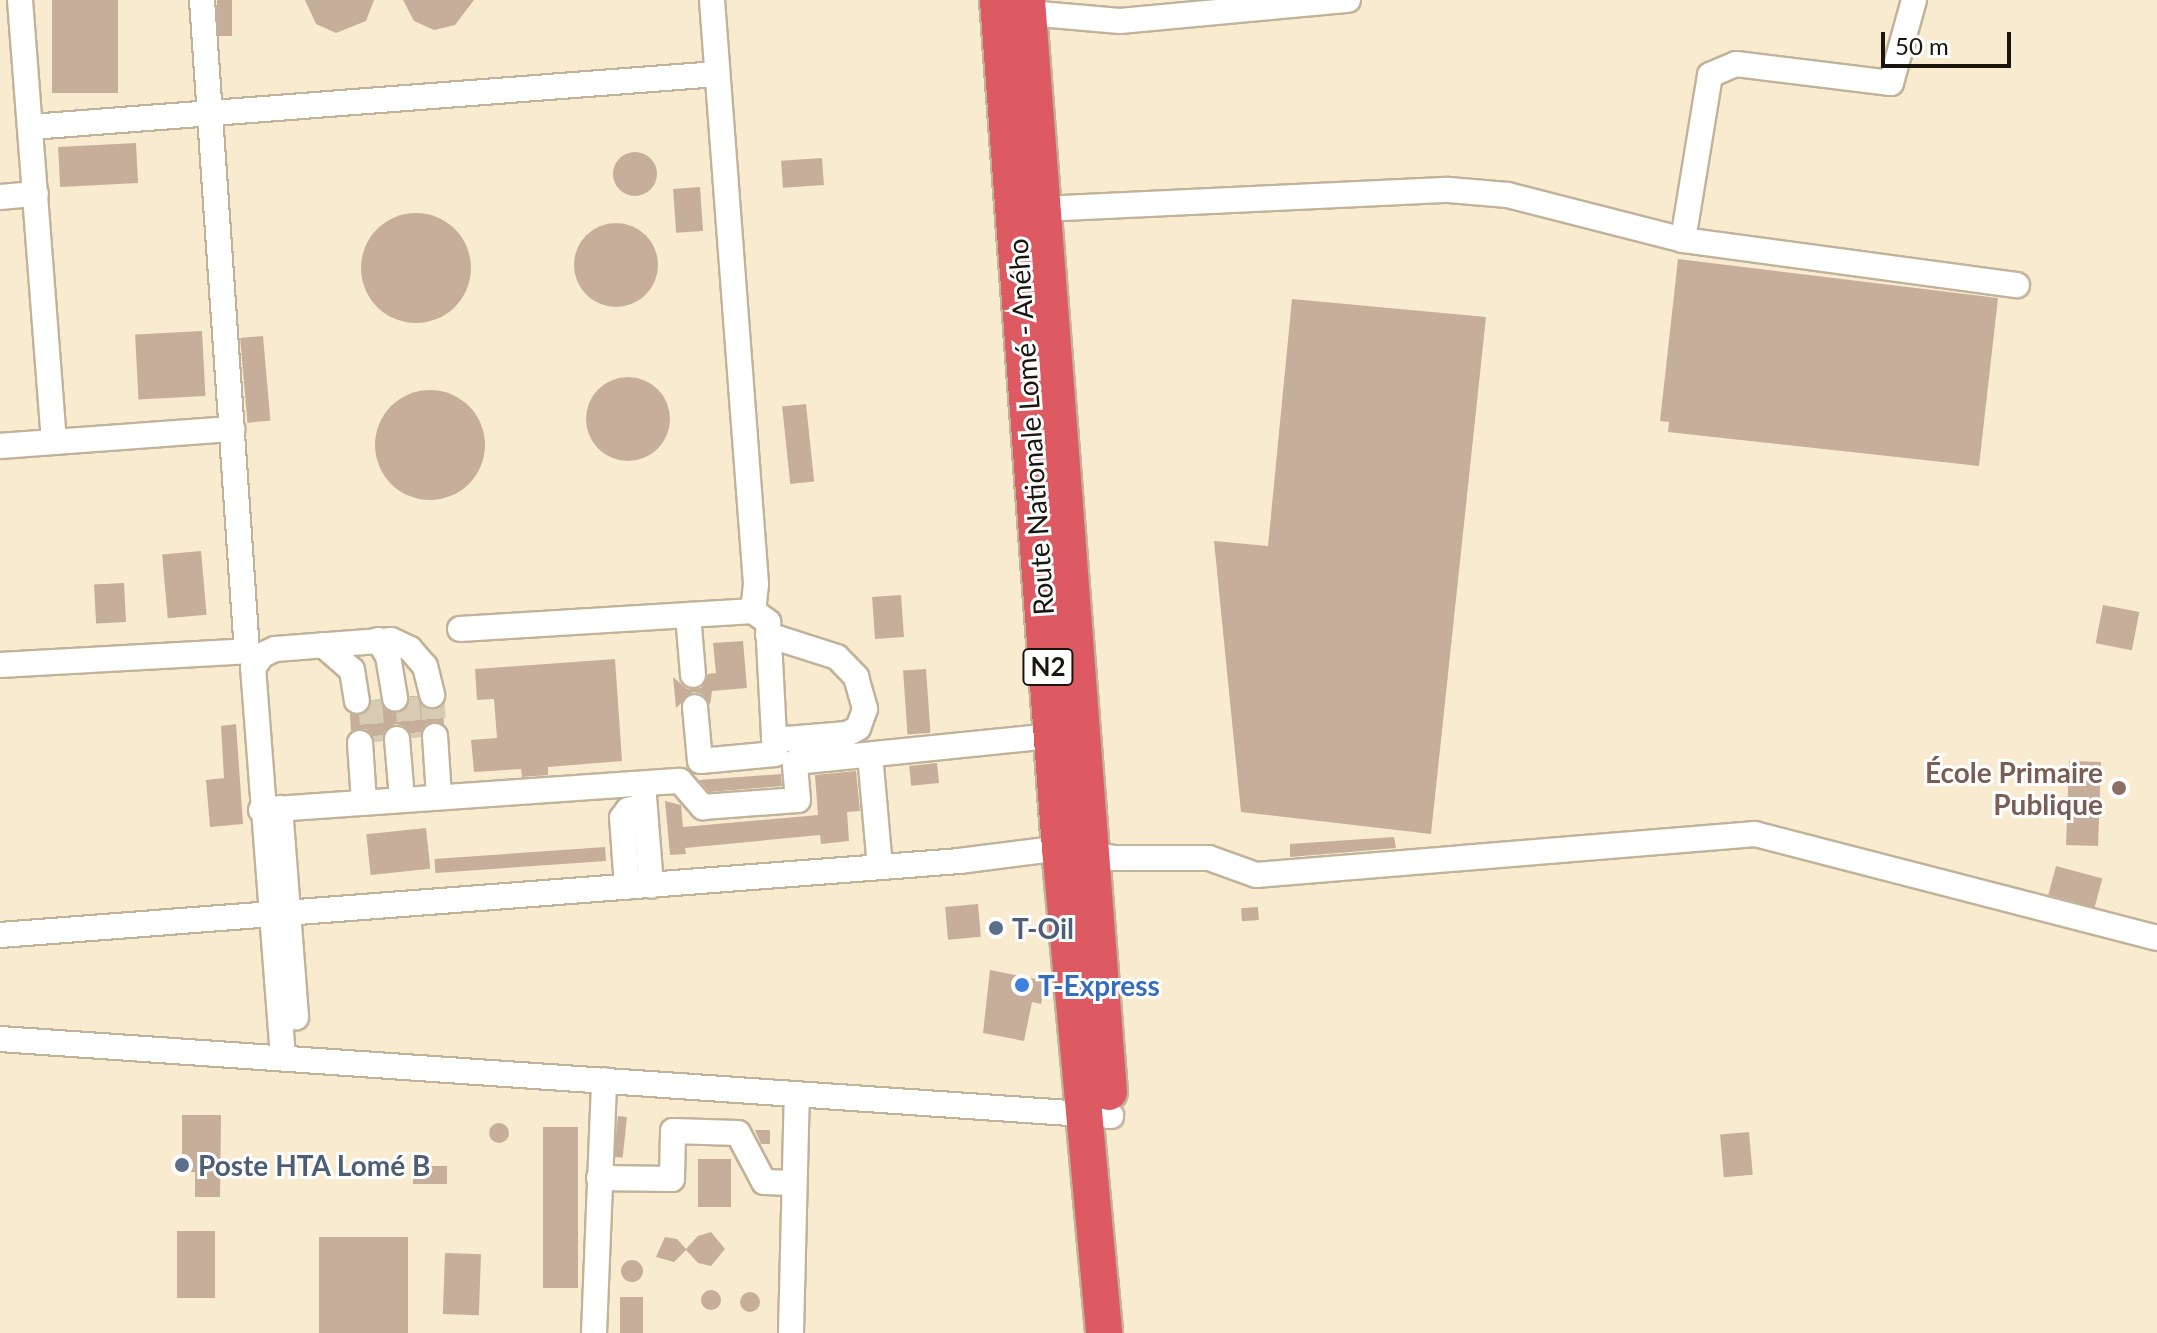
<!DOCTYPE html>
<meta charset="utf-8">
<style>
body{margin:0}
#map{position:relative;width:2157px;height:1333px;overflow:hidden;background:#f9ebd0;font-family:Lato,sans-serif}
div>[style]{position:absolute}
.building>*{inset:0;background:#c6ae9b;transform-origin:0 0}
.round{border-radius:50%}
.minor-tunnel>*{height:24px;margin-top:-12px;transform-origin:0;background:repeating-linear-gradient(90deg,#d8cbb3 0 24px,transparent 0 36px)}
.roads{filter:drop-shadow(2px 0 #c1b39a) drop-shadow(-2px 0 #c1b39a) drop-shadow(0 2px #c1b39a) drop-shadow(0 -2px #c1b39a)}
.minor>*{height:24px;margin:-12px;padding:0 12px;transform-origin:12px;border-radius:12px;background:#fff}
.highway>*{height:36px;margin:-18px;padding:0 18px;transform-origin:18px;border-radius:18px;background:#dd5a63}
.dots>*{width:22px;height:22px;translate:-50% -50%;box-sizing:border-box;border:4px solid #fff;border-radius:50%}
span{translate:-50% -50%;white-space:nowrap;text-align:center;line-height:1.15;-webkit-text-stroke:6px #fff;paint-order:stroke}
.shield-label span{padding:2px 6px;background:#fff;border:2px solid;border-radius:6px;-webkit-text-stroke-width:0}
.shield-label{font-size:26px;color:#1b160d;font-weight:700}
.street-label{font-size:28px;color:#1b160d}
.education-label{font-size:28px;color:#785e54;font-weight:700}
.right{translate:-100% -50%;text-align:right}
.service-label{font-size:28px;color:#4e5e75;font-weight:700}
.left{translate:0 -50%;text-align:left}
.shop-label{font-size:28px;color:#366cbe;font-weight:700}
.scale{position:absolute;left:1881px;top:32px;width:130px;height:36px;box-sizing:border-box;border:4px solid #1b160d;border-top:0;padding-left:10px;font-size:24px;line-height:28px;white-space:nowrap;color:#1b160d;-webkit-text-stroke:6px #fff;paint-order:stroke}
</style>
<div id="map">
<div class="building">
<i style="left:52px;top:0;width:66px;height:93px"></i>
<i style="left:217px;top:0;width:15px;height:36px"></i>
<i style="clip-path:polygon(305px 0,374px 0,366px 21px,336px 33px,316px 24px)"></i>
<i style="clip-path:polygon(403px 0,474px 0,455px 25px,434px 30px,414px 21px)"></i>
<i style="left:136px;top:143px;width:40px;height:78px;rotate:87deg"></i>
<i class="round" style="left:613px;top:152px;width:44px;height:44px"></i>
<i style="left:822px;top:158px;width:27px;height:41px;rotate:86deg"></i>
<i style="left:700px;top:187px;width:44px;height:27px;rotate:86deg"></i>
<i class="round" style="left:361px;top:213px;width:110px;height:110px"></i>
<i class="round" style="left:574px;top:223px;width:84px;height:84px"></i>
<i style="clip-path:polygon(1678px 259px,1998px 298px,1979px 466px,1668px 432px,1669px 422px,1660px 421px)"></i>
<i style="clip-path:polygon(1292px 299px,1486px 317px,1431px 834px,1241px 812px,1214px 541px,1268px 546px)"></i>
<i style="left:202px;top:331px;width:65px;height:67px;rotate:87deg"></i>
<i style="left:263px;top:336px;width:85px;height:23px;rotate:85deg"></i>
<i class="round" style="left:586px;top:377px;width:84px;height:84px"></i>
<i class="round" style="left:375px;top:390px;width:110px;height:110px"></i>
<i style="left:806px;top:404px;width:78px;height:24px;rotate:84deg"></i>
<i style="left:201px;top:551px;width:64px;height:39px;rotate:85deg"></i>
<i style="left:124px;top:583px;width:39px;height:30px;rotate:87deg"></i>
<i style="left:901px;top:595px;width:42px;height:29px;rotate:86deg"></i>
<i style="left:2103px;top:605px;width:37px;height:39px;rotate:11deg"></i>
<i style="clip-path:polygon(743px 641px,747px 688px,712px 691px,710px 705px,702px 694px,693px 692px,676px 708px,673px 677px,687px 689px,701px 688px,708px 674px,716px 673px,713px 643px)"></i>
<i style="clip-path:polygon(615px 659px,622px 761px,548px 767px,548px 775px,522px 777px,521px 769px,474px 772px,471px 740px,497px 738px,494px 699px,477px 700px,475px 669px)"></i>
<i style="left:926px;top:669px;width:64px;height:23px;rotate:86deg"></i>
<i style="clip-path:polygon(410px 696px,417px 696px,429px 710px,443px 706px,444px 725px,427px 723px,420px 737px,412px 738px,404px 726px,395px 724px,384px 732px,382px 741px,375px 742px,366px 729px,351px 731px,350px 714px,366px 713px,372px 700px,380px 699px,384px 708px,397px 713px,405px 709px)"></i>
<i style="clip-path:polygon(236px 724px,243px 824px,210px 827px,206px 780px,224px 778px,221px 726px)"></i>
<i style="left:2069px;top:761px;width:32px;height:84px;rotate:2deg"></i>
<i style="left:937px;top:763px;width:20px;height:28px;rotate:84deg"></i>
<i style="clip-path:polygon(856px 771px,860px 811px,847px 812px,849px 841px,821px 844px,820px 835px,685px 848px,686px 854px,670px 855px,665px 801px,681px 805px,683px 827px,818px 815px,815px 775px)"></i>
<i style="clip-path:polygon(781px 774px,782px 786px,709px 792px,699px 780px)"></i>
<i style="left:426px;top:828px;width:41px;height:60px;rotate:84deg"></i>
<i style="clip-path:polygon(1394px 837px,1396px 848px,1290px 857px,1290px 844px)"></i>
<i style="left:605px;top:847px;width:14px;height:171px;rotate:86deg"></i>
<i style="left:2056px;top:866px;width:48px;height:30px;rotate:15deg"></i>
<i style="left:978px;top:904px;width:33px;height:33px;rotate:85deg"></i>
<i style="left:1258px;top:907px;width:13px;height:17px;rotate:86deg"></i>
<i style="clip-path:polygon(990px 970px,1046px 981px,1041px 1004px,1032px 1002px,1024px 1041px,983px 1033px)"></i>
<i style="clip-path:polygon(182px 1115px,221px 1115px,220px 1197px,195px 1197px,195px 1172px,182px 1172px)"></i>
<i style="left:618px;top:1116px;width:9px;height:41px;rotate:6deg"></i>
<i class="round" style="left:489px;top:1123px;width:20px;height:20px"></i>
<i style="left:543px;top:1127px;width:35px;height:161px"></i>
<i style="clip-path:polygon(755px 1130px,770px 1130px,770px 1144px,761px 1144px)"></i>
<i style="left:1749px;top:1132px;width:43px;height:29px;rotate:85deg"></i>
<i style="left:698px;top:1159px;width:33px;height:48px"></i>
<i style="left:413px;top:1166px;width:34px;height:18px"></i>
<i style="left:177px;top:1231px;width:38px;height:67px"></i>
<i style="clip-path:polygon(711px 1232px,725px 1249px,711px 1266px,698px 1263px,686px 1250px,674px 1262px,656px 1257px,665px 1237px,677px 1239px,686px 1249px,698px 1236px)"></i>
<i style="left:319px;top:1237px;width:89px;height:96px"></i>
<i style="left:445px;top:1253px;width:36px;height:61px;rotate:2deg"></i>
<i class="round" style="left:621px;top:1260px;width:22px;height:22px"></i>
<i class="round" style="left:701px;top:1290px;width:20px;height:20px"></i>
<i class="round" style="left:740px;top:1292px;width:20px;height:20px"></i>
<i style="left:620px;top:1297px;width:23px;height:36px"></i>
</div>
<div class="minor-tunnel">
<i style="left:432px;top:695px;width:41px;rotate:85.8deg"></i>
<i style="left:407px;top:697px;width:41px;rotate:85.8deg"></i>
<i style="left:370px;top:700px;width:42px;rotate:85.9deg"></i>
</div>
<div class="roads">
<div class="minor">
<i style="left:20px;top:0;width:443px;rotate:85.6deg"></i>
<i style="left:202px;top:0;width:653px;rotate:86.05deg"></i>
<i style="left:712px;top:0;width:586px;rotate:85.69deg"></i>
<i style="left:756px;top:584px;width:27px;rotate:96deg"></i>
<i style="left:1028px;top:13px;width:92px;rotate:5deg"></i>
<i style="left:1120px;top:21px;width:229px;rotate:-5.3deg"></i>
<i style="left:31px;top:127px;width:688px;rotate:-4.42deg"></i>
<i style="left:0;top:197px;width:36px;rotate:-5deg"></i>
<i style="left:1042px;top:209px;width:407px;rotate:-2.7deg"></i>
<i style="left:1449px;top:190px;width:59px;rotate:4.8deg"></i>
<i style="left:1508px;top:195px;width:181px;rotate:14.4deg"></i>
<i style="left:1683px;top:240px;width:337px;rotate:7.7deg"></i>
<i style="left:1683px;top:240px;width:167px;rotate:-80.7deg"></i>
<i style="left:1710px;top:75px;width:28px;rotate:-23deg"></i>
<i style="left:1736px;top:64px;width:156px;rotate:7deg"></i>
<i style="left:1891px;top:83px;width:86px;rotate:-74.5deg"></i>
<i style="left:0;top:446px;width:233px;rotate:-4.2deg"></i>
<i style="left:688px;top:615px;width:60px;rotate:85.2deg"></i>
<i style="left:460px;top:629px;width:294px;rotate:-3.5deg"></i>
<i style="left:753px;top:611px;width:19px;rotate:36deg"></i>
<i style="left:768px;top:622px;width:132px;rotate:87deg"></i>
<i style="left:775px;top:754px;width:75px;rotate:174.7deg"></i>
<i style="left:700px;top:761px;width:54px;rotate:-95.3deg"></i>
<i style="left:768px;top:635px;width:72px;rotate:17.7deg"></i>
<i style="left:837px;top:657px;width:28px;rotate:46deg"></i>
<i style="left:856px;top:677px;width:33px;rotate:74deg"></i>
<i style="left:865px;top:709px;width:20px;rotate:110deg"></i>
<i style="left:858px;top:728px;width:13px;rotate:151deg"></i>
<i style="left:847px;top:734px;width:73px;rotate:175.3deg"></i>
<i style="left:378px;top:640px;width:19px;rotate:58deg"></i>
<i style="left:388px;top:656px;width:43px;rotate:80.5deg"></i>
<i style="left:323px;top:645px;width:38px;rotate:41deg"></i>
<i style="left:352px;top:670px;width:31px;rotate:81deg"></i>
<i style="left:0;top:665px;width:247px;rotate:-3.2deg"></i>
<i style="left:247px;top:651px;width:14px;rotate:45deg"></i>
<i style="left:435px;top:736px;width:60px;rotate:86.2deg"></i>
<i style="left:397px;top:739px;width:60px;rotate:85.2deg"></i>
<i style="left:360px;top:743px;width:59px;rotate:86.1deg"></i>
<i style="left:870px;top:755px;width:112px;rotate:84.9deg"></i>
<i style="left:643px;top:784px;width:102px;rotate:85.5deg"></i>
<i style="left:280px;top:808px;width:210px;rotate:85.6deg"></i>
<i style="left:261px;top:810px;width:420px;rotate:-4deg"></i>
<i style="left:680px;top:781px;width:35px;rotate:49deg"></i>
<i style="left:703px;top:807px;width:95px;rotate:-4.2deg"></i>
<i style="left:798px;top:800px;width:38px;rotate:-95deg"></i>
<i style="left:795px;top:762px;width:259px;rotate:-5.8deg"></i>
<i style="left:627px;top:887px;width:69px;rotate:-94.1deg"></i>
<i style="left:622px;top:818px;width:10px;rotate:-53deg"></i>
<i style="left:628px;top:810px;width:16px;rotate:-14deg"></i>
<i style="left:0;top:935px;width:962px;rotate:-4.41deg"></i>
<i style="left:959px;top:861px;width:102px;rotate:-7.3deg"></i>
<i style="left:1060px;top:848px;width:55px;rotate:10.5deg"></i>
<i style="left:1114px;top:858px;width:95px"></i>
<i style="left:1209px;top:858px;width:50px;rotate:19.9deg"></i>
<i style="left:1256px;top:875px;width:501px;rotate:-4.7deg"></i>
<i style="left:1755px;top:834px;width:415px;rotate:14.5deg"></i>
<i style="left:0;top:1039px;width:1114px;rotate:3.96deg"></i>
<i style="left:283px;top:1057px;width:390px;rotate:-94.4deg"></i>
<i style="left:253px;top:668px;width:16px;rotate:-55deg"></i>
<i style="left:262px;top:655px;width:14px;rotate:-25deg"></i>
<i style="left:275px;top:649px;width:116px;rotate:-4.4deg"></i>
<i style="left:391px;top:640px;width:21px;rotate:25deg"></i>
<i style="left:410px;top:649px;width:23px;rotate:49deg"></i>
<i style="left:425px;top:666px;width:30px;rotate:76deg"></i>
<i style="left:599px;top:1178px;width:73px;rotate:0.8deg"></i>
<i style="left:672px;top:1179px;width:48px;rotate:-88.8deg"></i>
<i style="left:673px;top:1131px;width:65px;rotate:1.8deg"></i>
<i style="left:738px;top:1133px;width:55px;rotate:62deg"></i>
<i style="left:764px;top:1182px;width:29px;rotate:2deg"></i>
<i style="left:594px;top:1333px;width:253px;rotate:-87.7deg"></i>
<i style="left:791px;top:1333px;width:239px;rotate:-88.6deg"></i>
</div>
<div class="highway">
<i style="left:998px;top:0;width:850px;rotate:85.82deg"></i>
<i style="left:1060px;top:848px;width:487px;rotate:84.8deg"></i>
<i style="left:1027px;top:0;width:1095px;rotate:85.71deg"></i>
</div>
</div>
<div class="dots">
<i style="left:2119px;top:788px;background:#8d6e63"></i>
<i style="left:996px;top:928px;background:#5c6f8a"></i>
<i style="left:1022px;top:985px;background:#3f7fe0"></i>
<i style="left:182px;top:1165px;background:#5c6f8a"></i>
</div>
<div class="shield-label">
<span style="left:1048px;top:667px">N2</span>
</div>
<div class="street-label">
<span style="left:1030px;top:427px;rotate:-94deg">Route Nationale Lomé - Aného</span>
</div>
<div class="education-label">
<span class="right" style="left:2103px;top:788px">École Primaire<br>Publique</span>
</div>
<div class="service-label">
<span class="left" style="left:1012px;top:928px">T-Oil</span>
<span class="left" style="left:198px;top:1165px">Poste HTA Lomé B</span>
</div>
<div class="shop-label">
<span class="left" style="left:1038px;top:985px">T-Express</span>
</div>
<div class="scale">50 m</div>
</div>
